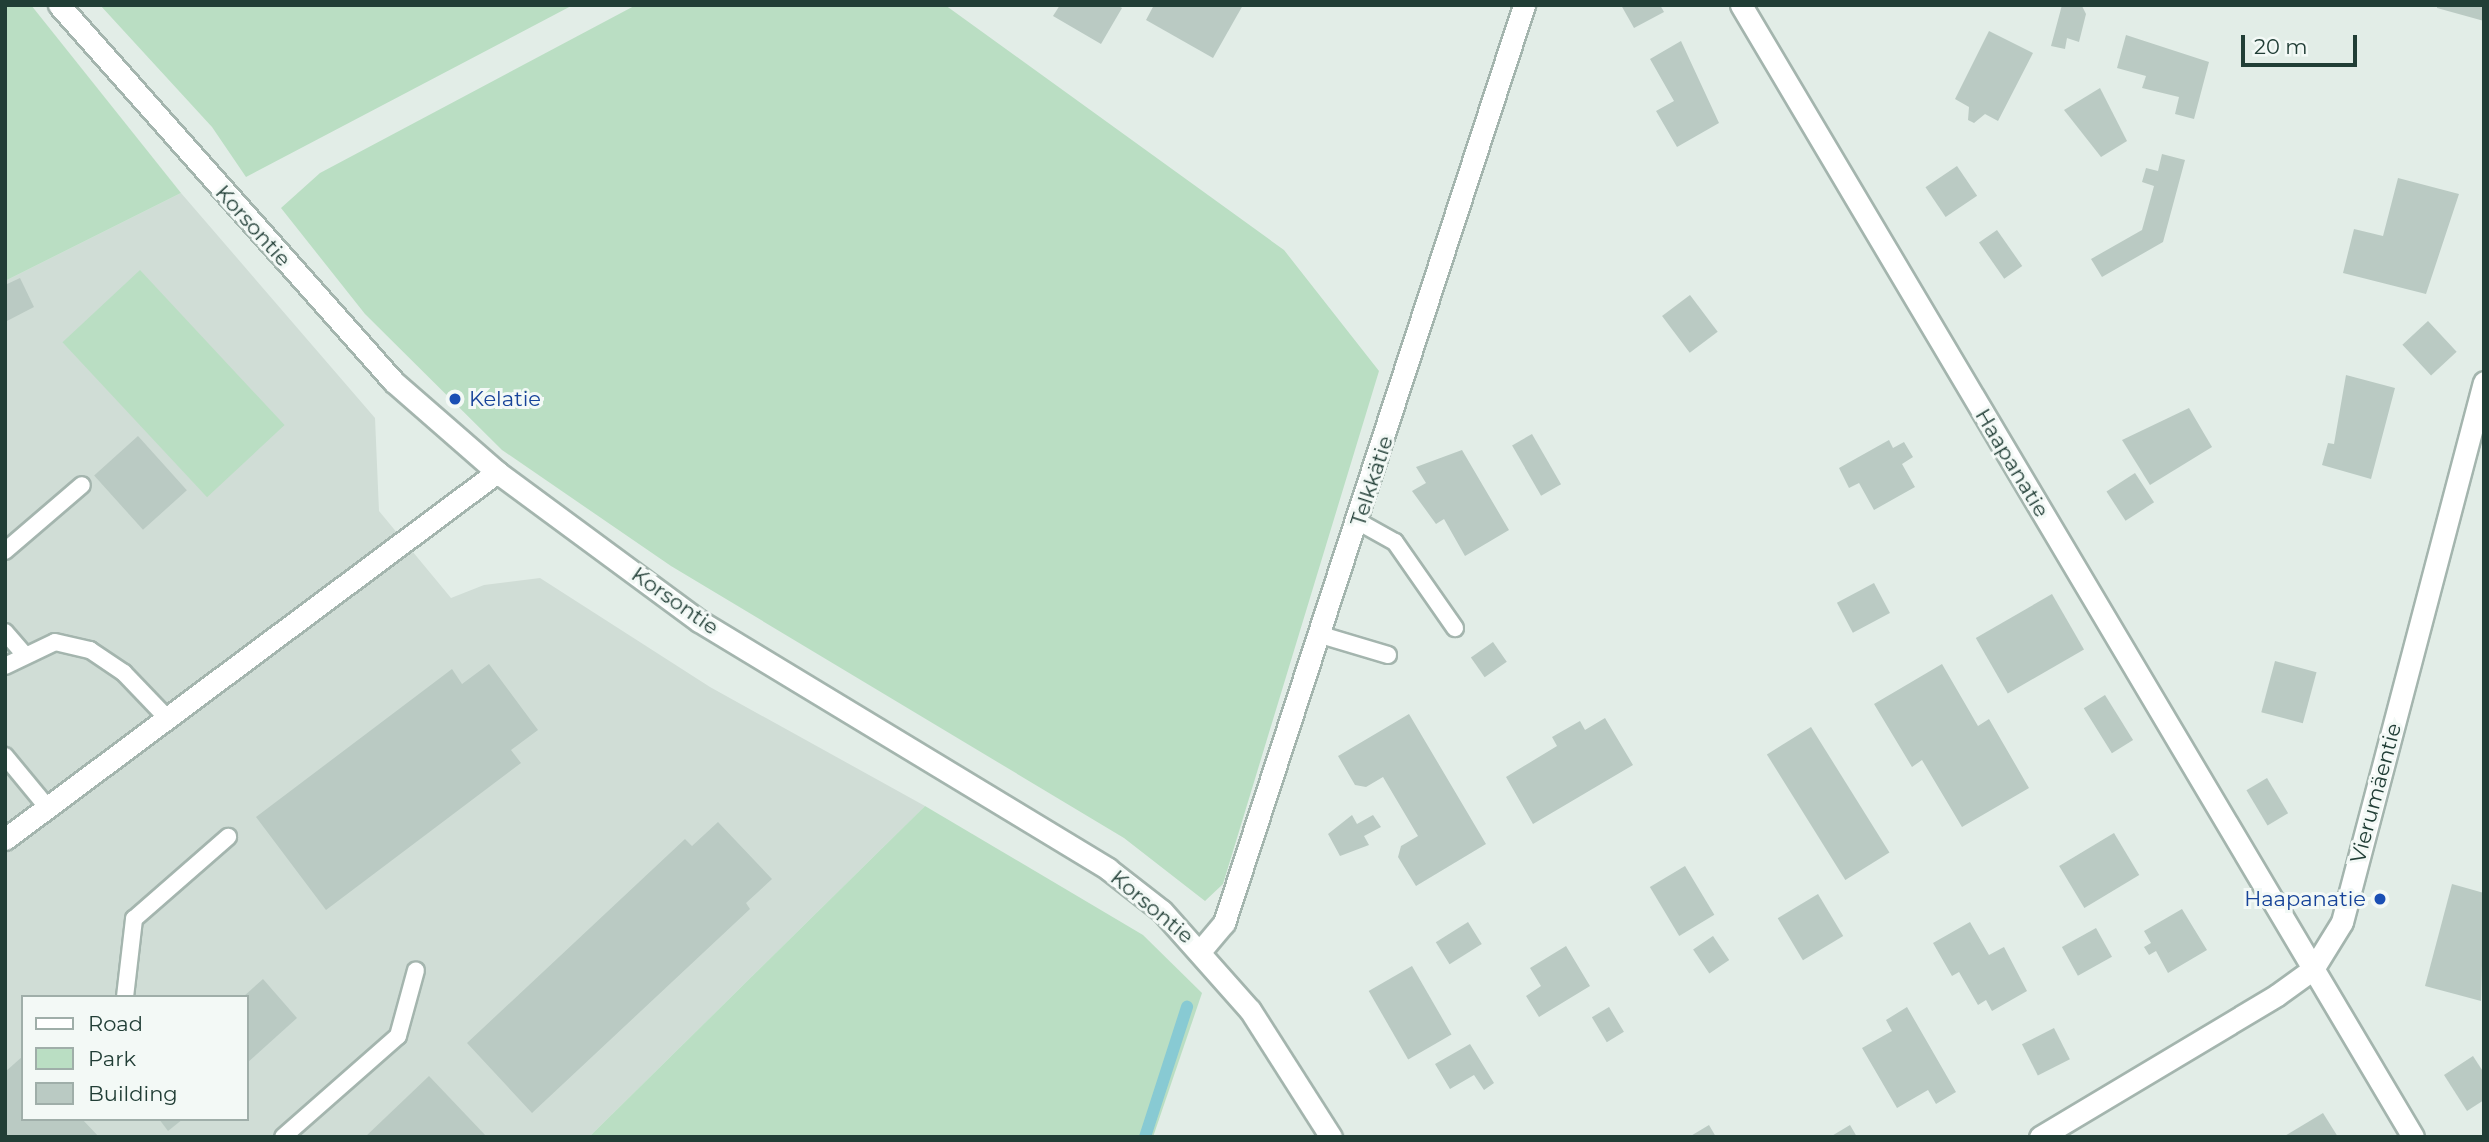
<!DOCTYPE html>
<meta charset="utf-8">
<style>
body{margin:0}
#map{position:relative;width:2489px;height:1142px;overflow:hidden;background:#e2ede7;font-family:Montserrat,sans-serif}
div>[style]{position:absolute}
.built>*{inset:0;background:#d0ddd6}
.green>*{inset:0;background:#badec3;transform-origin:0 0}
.stream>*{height:12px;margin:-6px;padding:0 6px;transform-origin:6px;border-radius:6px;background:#88cad3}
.building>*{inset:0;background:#bacac3;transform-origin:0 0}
.roads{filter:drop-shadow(2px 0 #a4b5ae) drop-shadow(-2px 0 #a4b5ae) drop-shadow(0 2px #a4b5ae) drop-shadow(0 -2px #a4b5ae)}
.lane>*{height:16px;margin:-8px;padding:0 8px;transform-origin:8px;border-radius:8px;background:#fff}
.street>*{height:21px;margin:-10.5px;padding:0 10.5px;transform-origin:10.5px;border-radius:10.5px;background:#fff}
.secondary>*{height:21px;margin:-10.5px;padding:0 10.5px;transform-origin:10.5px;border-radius:10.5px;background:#fff}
.dots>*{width:19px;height:19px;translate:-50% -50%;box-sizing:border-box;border:4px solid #f3f9f6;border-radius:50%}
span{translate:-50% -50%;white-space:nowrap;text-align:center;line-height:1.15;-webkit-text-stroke:6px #f3f9f6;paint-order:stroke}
.street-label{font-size:21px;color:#213e36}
.transit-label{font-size:21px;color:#164399}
.left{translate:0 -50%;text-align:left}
.right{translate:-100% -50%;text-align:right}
.frame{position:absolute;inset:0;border:7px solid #213e36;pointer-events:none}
.legend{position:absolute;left:21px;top:995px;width:228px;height:126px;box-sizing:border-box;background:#f3f9f6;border:2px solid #9faea9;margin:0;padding:9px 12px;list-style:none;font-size:21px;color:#213e36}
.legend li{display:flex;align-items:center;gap:14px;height:35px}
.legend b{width:35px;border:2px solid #9faea9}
.scale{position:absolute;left:2241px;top:35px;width:116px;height:32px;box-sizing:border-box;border:4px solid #213e36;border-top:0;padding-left:9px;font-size:21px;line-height:24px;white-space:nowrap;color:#213e36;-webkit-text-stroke:5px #f3f9f6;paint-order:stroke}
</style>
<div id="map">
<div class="built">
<i style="clip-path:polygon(evenodd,181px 193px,375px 418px,379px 511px,451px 598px,484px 585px,540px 578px,710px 687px,925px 806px,589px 1137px,5px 1137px,5px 281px,181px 193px,23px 997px,247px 997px,247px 1119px,23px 1119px,23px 997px)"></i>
</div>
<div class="green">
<i style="clip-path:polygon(5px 5px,31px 5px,181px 193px,5px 281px)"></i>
<i style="clip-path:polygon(100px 5px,573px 5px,246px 177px,212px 127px)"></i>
<i style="clip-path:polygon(636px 5px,945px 5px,1284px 250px,1379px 371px,1223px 884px,1205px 901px,1124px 838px,671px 566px,502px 450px,365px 314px,281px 208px,320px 173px)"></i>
<i style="left:140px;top:270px;width:212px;height:106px;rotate:47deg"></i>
<i style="clip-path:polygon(925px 806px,1143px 935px,1202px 993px,1153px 1137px,589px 1137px)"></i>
</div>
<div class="stream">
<i style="left:1145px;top:1137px;width:137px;rotate:-72.1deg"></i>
</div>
<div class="building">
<i style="clip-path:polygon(1060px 5px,1117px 5px,1122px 8px,1101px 44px,1053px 16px)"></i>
<i style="clip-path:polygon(1154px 5px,1243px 5px,1213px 58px,1146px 20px)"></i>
<i style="clip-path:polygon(1621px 5px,1660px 5px,1664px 12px,1634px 28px)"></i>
<i style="clip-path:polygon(2062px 5px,2082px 6px,2086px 14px,2079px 42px,2067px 38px,2065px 49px,2051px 46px)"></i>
<i style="clip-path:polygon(2437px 5px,2484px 5px,2484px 21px,2437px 8px)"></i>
<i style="clip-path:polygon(1989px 31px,2033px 53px,1998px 121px,1985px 114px,1974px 123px,1968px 120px,1969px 107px,1955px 99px)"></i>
<i style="clip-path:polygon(2126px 35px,2209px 62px,2194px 119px,2175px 114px,2179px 97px,2142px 88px,2146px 76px,2117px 68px)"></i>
<i style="clip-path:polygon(1681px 41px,1719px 123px,1677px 147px,1656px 111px,1674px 101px,1650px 59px)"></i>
<i style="clip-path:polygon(2100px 88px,2127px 141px,2101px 157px,2064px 110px)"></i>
<i style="clip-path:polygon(2162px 154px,2185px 160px,2163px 242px,2102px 277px,2091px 259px,2142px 230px,2154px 186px,2142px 182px,2146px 168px,2158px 171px)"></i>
<i style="left:1957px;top:166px;width:36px;height:38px;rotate:56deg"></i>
<i style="clip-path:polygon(2398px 178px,2459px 194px,2426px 294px,2343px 273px,2354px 229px,2383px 236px)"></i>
<i style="left:1997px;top:230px;width:44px;height:22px;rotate:55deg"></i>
<i style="clip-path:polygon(20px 278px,34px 307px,5px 322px,5px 285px)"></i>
<i style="left:1690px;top:295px;width:46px;height:35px;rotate:53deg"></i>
<i style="left:2428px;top:321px;width:42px;height:35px;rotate:47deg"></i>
<i style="clip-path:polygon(2346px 375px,2395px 388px,2371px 479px,2322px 465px,2328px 443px,2334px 444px)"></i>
<i style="clip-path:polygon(2189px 408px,2212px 447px,2150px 485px,2122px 440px)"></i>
<i style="left:1532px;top:434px;width:58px;height:23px;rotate:60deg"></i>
<i style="left:138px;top:436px;width:73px;height:59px;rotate:48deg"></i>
<i style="clip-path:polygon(1889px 440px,1893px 448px,1904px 442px,1913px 457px,1902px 464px,1915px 487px,1874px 510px,1859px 483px,1849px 488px,1839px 468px)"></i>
<i style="clip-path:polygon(1462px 450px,1509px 530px,1465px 556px,1444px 519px,1436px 524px,1412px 491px,1426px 483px,1416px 467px)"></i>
<i style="left:2135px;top:473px;width:35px;height:34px;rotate:57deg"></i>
<i style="left:1874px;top:583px;width:34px;height:42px;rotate:62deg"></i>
<i style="left:2052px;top:594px;width:64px;height:88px;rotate:60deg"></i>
<i style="left:1493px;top:642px;width:24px;height:27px;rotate:55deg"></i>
<i style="left:2275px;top:661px;width:43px;height:53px;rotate:15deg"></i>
<i style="clip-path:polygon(489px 664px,538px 730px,511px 750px,521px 763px,326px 910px,256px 817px,452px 669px,462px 684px)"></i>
<i style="clip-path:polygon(1942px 664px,1978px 726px,1989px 719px,2029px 788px,1962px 827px,1922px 760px,1912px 767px,1874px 704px)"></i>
<i style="left:2105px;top:695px;width:53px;height:25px;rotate:58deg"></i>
<i style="clip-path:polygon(1409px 714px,1486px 844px,1416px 886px,1398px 857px,1401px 846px,1418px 836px,1383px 777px,1366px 787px,1355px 785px,1338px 756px)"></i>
<i style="clip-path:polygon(1605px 718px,1633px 765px,1533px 824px,1506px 777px,1557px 746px,1552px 737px,1580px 721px,1585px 730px)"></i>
<i style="left:1811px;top:727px;width:148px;height:52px;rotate:58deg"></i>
<i style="left:2267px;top:778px;width:41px;height:24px;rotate:59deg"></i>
<i style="clip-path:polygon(1352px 815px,1357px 824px,1373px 815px,1381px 827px,1364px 836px,1369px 845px,1340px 856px,1328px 834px)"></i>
<i style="clip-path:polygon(718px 822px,772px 879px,746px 903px,750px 909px,532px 1113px,467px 1043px,685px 839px,692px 846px)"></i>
<i style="left:2114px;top:833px;width:49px;height:64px;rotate:59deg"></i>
<i style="left:1685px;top:866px;width:57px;height:41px;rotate:59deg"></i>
<i style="clip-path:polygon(2452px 884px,2484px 893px,2481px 1001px,2425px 986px)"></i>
<i style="left:1818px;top:894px;width:49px;height:47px;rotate:59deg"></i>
<i style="clip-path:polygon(2182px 909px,2207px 950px,2168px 973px,2156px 951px,2149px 955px,2144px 947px,2151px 943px,2144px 931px)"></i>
<i style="left:1468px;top:922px;width:26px;height:38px;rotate:58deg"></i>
<i style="clip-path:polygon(1970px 922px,1989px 955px,2004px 947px,2027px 991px,1992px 1011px,1986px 1000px,1978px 1005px,1959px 972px,1952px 976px,1933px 943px)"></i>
<i style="left:2096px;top:928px;width:33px;height:39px;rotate:61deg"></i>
<i style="left:1713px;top:936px;width:29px;height:24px;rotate:56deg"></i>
<i style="clip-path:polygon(1566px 946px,1590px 986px,1539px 1017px,1526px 996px,1541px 986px,1530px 968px)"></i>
<i style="left:1412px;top:966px;width:79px;height:50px;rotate:60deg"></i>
<i style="clip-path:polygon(263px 979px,297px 1018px,247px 1063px,243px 997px)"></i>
<i style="left:1609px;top:1007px;width:29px;height:20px;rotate:59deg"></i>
<i style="clip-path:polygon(1907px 1007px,1956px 1092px,1936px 1104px,1928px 1090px,1897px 1108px,1862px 1048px,1892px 1031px,1886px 1020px)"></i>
<i style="left:2054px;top:1028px;width:35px;height:36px;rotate:63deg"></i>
<i style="clip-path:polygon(1470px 1044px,1494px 1083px,1484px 1090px,1474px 1075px,1450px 1089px,1435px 1064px)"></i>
<i style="clip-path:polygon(23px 1056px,23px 1119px,82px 1119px,99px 1137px,5px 1137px,5px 1072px)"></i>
<i style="clip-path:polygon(2473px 1056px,2484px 1073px,2484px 1100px,2467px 1111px,2444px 1075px)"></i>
<i style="clip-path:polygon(429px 1076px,487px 1137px,365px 1137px)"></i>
<i style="clip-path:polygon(2323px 1113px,2338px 1137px,2283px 1137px)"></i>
<i style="clip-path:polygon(159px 1119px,183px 1119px,168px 1131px)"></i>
<i style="clip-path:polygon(1709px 1125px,1716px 1137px,1689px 1137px)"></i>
<i style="clip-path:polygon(1850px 1125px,1857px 1137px,1830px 1137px)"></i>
</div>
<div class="roads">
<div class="lane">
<i style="left:1359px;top:522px;width:41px;rotate:29.1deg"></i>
<i style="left:1395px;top:542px;width:105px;rotate:55.1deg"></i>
<i style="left:5px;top:551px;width:101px;rotate:-40.6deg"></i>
<i style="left:5px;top:632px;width:28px;rotate:49deg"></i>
<i style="left:1321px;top:635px;width:70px;rotate:16.6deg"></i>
<i style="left:5px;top:666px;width:55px;rotate:-25.6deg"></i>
<i style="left:55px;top:642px;width:36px;rotate:13deg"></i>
<i style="left:90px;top:650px;width:41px;rotate:34.1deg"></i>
<i style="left:124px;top:673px;width:65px;rotate:46.2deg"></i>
<i style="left:5px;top:756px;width:67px;rotate:50.4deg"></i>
<i style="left:125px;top:997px;width:79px;rotate:-83.4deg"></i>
<i style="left:134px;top:919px;width:125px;rotate:-41.1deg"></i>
<i style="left:283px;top:1137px;width:153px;rotate:-41.3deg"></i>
<i style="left:398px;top:1036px;width:68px;rotate:-74.7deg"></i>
</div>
<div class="street">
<i style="left:1741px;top:5px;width:1316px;rotate:59.3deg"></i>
<i style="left:5px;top:839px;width:614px;rotate:-36.72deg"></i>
<i style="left:1202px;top:949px;width:34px;rotate:-50deg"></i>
<i style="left:1224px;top:923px;width:966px;rotate:-71.9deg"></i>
<i style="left:2040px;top:1137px;width:276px;rotate:-30.9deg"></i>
<i style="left:2277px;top:995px;width:44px;rotate:-35.8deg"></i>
<i style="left:2313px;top:969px;width:55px;rotate:-58.3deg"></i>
<i style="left:2342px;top:922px;width:558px;rotate:-75.27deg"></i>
</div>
<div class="secondary">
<i style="left:59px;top:5px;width:504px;rotate:48.38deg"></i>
<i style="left:394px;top:382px;width:137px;rotate:41.1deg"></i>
<i style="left:497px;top:472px;width:251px;rotate:36.4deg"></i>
<i style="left:699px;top:621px;width:478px;rotate:31.2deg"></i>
<i style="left:1108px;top:869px;width:68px;rotate:37.9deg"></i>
<i style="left:1162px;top:911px;width:132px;rotate:48.4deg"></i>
<i style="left:1250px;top:1010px;width:151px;rotate:57.5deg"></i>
</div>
</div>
<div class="dots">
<i style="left:455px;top:399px;background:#1a4fb4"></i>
<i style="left:2380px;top:899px;background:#1a4fb4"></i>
</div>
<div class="street-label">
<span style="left:253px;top:226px;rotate:48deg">Korsontie</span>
<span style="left:2012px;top:463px;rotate:59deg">Haapanatie</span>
<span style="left:1372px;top:481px;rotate:-72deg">Telkkätie</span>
<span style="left:675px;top:601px;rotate:35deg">Korsontie</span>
<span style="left:2376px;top:793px;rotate:-75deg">Vierumäentie</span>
<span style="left:1152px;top:907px;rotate:40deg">Korsontie</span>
</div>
<div class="transit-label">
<span class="left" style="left:469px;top:399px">Kelatie</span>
<span class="right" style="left:2366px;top:899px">Haapanatie</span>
</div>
<div class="frame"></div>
<ul class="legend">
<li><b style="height:9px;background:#fff"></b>Road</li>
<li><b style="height:19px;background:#badec3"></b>Park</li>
<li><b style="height:19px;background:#bacac3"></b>Building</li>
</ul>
<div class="scale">20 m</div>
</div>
